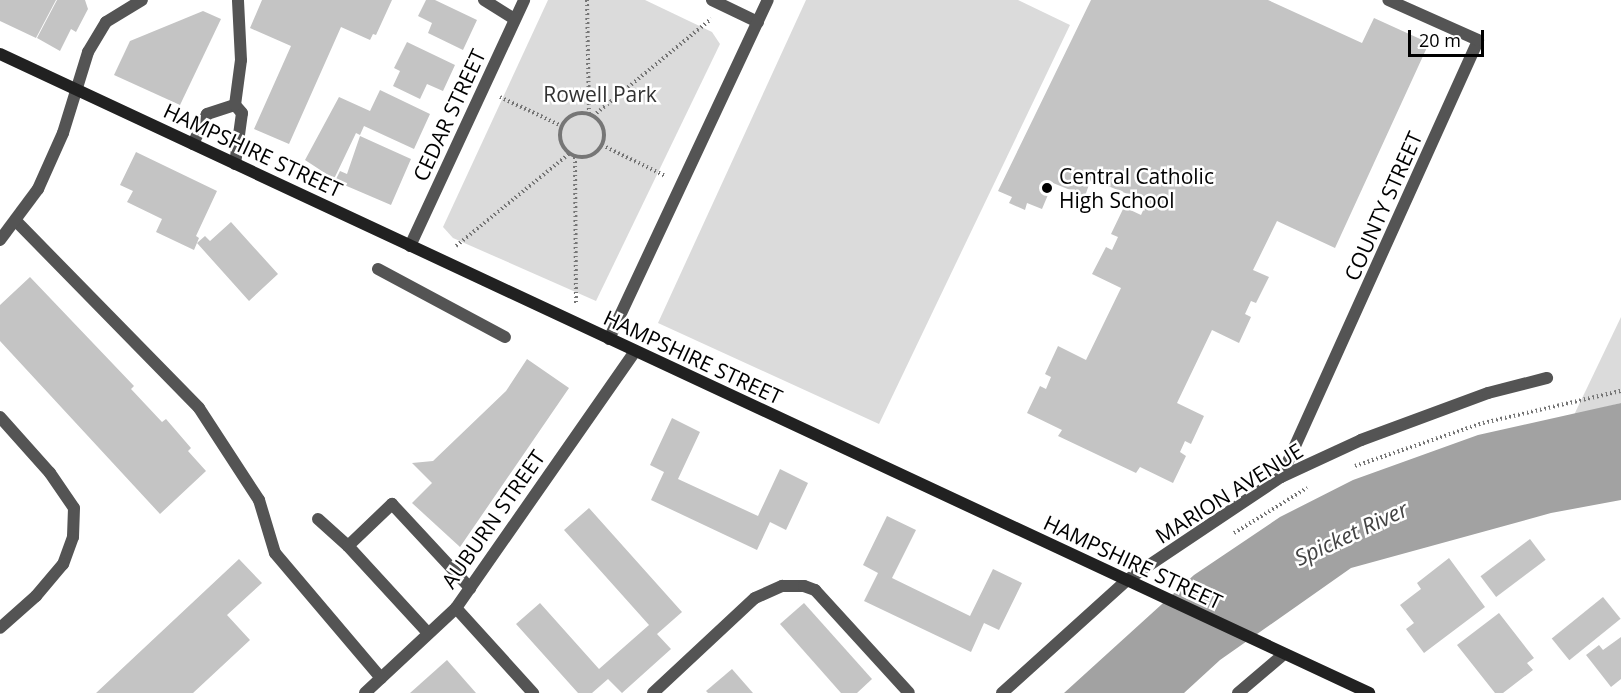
<!DOCTYPE html>
<style>
body{margin:0}
#map{position:relative;width:1621px;height:693px;overflow:hidden;background:#fff;font-family:"Open Sans",sans-serif}
div>[style]{position:absolute}
.green>*{inset:0;background:#dbdbdb}
.water>*{inset:0;background:#a2a2a2}
.building>*{inset:0;background:#c4c4c4;transform-origin:0 0}
.path>*{height:4px;margin-top:-2px;transform-origin:0;background:repeating-linear-gradient(90deg,#767676 0 1.5px,transparent 0 4.5px)}
.path>.ring{margin:-2px;padding:0;box-sizing:content-box;background:none;border:4px solid #767676;border-radius:50%}
.lane>*{height:12px;margin:-6px;padding:0 6px;transform-origin:6px;border-radius:6px;background:#545454}
.street>*{height:12px;margin:-6px;padding:0 6px;transform-origin:6px;border-radius:6px;background:#545454}
.secondary>*{height:12px;margin:-6px;padding:0 6px;transform-origin:6px;border-radius:6px;background:#212121}
.dots>*{width:16px;height:16px;translate:-50% -50%;box-sizing:border-box;border:3px solid #fff;border-radius:50%}
span{translate:-50% -50%;white-space:nowrap;text-align:center;line-height:1.15;-webkit-text-stroke:5px #fff;paint-order:stroke}
.park-label{font-size:21px;color:#323232}
.street-label{font-size:21px;color:#000}
.poi-label{font-size:21px;color:#000}
.left{translate:0 -50%;text-align:left}
.water-label{font-size:22px;color:#434343;font-style:italic}
.scale{position:absolute;left:1408px;top:30px;width:76px;height:27px;box-sizing:border-box;border:3px solid #000;border-top:0;padding-left:8px;font-size:18px;line-height:21px;white-space:nowrap;color:#000;-webkit-text-stroke:4px #fff;paint-order:stroke}
</style>
<div id="map">
<div class="green">
<i style="clip-path:polygon(548px 0,645px 0,712px 32px,720px 44px,596px 301px,453px 238px,443px 227px)"></i>
<i style="clip-path:polygon(806px 0,1018px 0,1070px 25px,879px 424px,658px 323px)"></i>
<i style="clip-path:polygon(1621px 317px,1621px 403px,1574px 415px)"></i>
</div>
<div class="water">
<i style="clip-path:polygon(1621px 403px,1621px 500px,1551px 513px,1351px 568px,1220px 660px,1184px 693px,1064px 693px,1194px 575px,1280px 517px,1353px 480px,1478px 435px)"></i>
</div>
<div class="building">
<i style="clip-path:polygon(0 0,56px 0,36px 38px,0 21px)"></i>
<i style="clip-path:polygon(57px 0,85px 0,88px 9px,76px 32px,71px 29px,60px 51px,37px 38px)"></i>
<i style="clip-path:polygon(262px 0,392px 0,376px 35px,373px 34px,370px 40px,341px 27px,289px 144px,254px 129px,291px 46px,250px 28px)"></i>
<i style="clip-path:polygon(426px 0,435px 0,477px 20px,463px 50px,428px 33px,432px 23px,418px 16px)"></i>
<i style="clip-path:polygon(1091px 0,1268px 0,1362px 43px,1374px 18px,1429px 43px,1335px 248px,1277px 221px,1253px 270px,1269px 277px,1256px 303px,1251px 301px,1245px 314px,1251px 317px,1239px 343px,1212px 330px,1177px 403px,1204px 416px,1191px 444px,1185px 441px,1180px 452px,1186px 456px,1173px 483px,1140px 467px,1136px 473px,1058px 436px,1062px 430px,1027px 413px,1040px 386px,1046px 389px,1051px 377px,1045px 374px,1058px 346px,1086px 360px,1121px 288px,1092px 274px,1106px 247px,1112px 250px,1118px 237px,1111px 234px,1124px 207px,1141px 215px,1147px 202px,1091px 179px,1085px 196px,1053px 183px,1042px 209px,1027px 203px,1025px 210px,1009px 203px,1012px 197px,998px 191px)"></i>
<i style="clip-path:polygon(203px 11px,221px 19px,180px 105px,114px 75px,130px 41px)"></i>
<i style="clip-path:polygon(407px 42px,455px 65px,443px 91px,427px 84px,420px 99px,393px 86px,400px 71px,394px 68px)"></i>
<i style="clip-path:polygon(380px 90px,430px 114px,414px 149px,364px 126px,360px 135px,356px 133px,334px 179px,305px 160px,339px 97px,370px 111px)"></i>
<i style="clip-path:polygon(360px 136px,411px 159px,391px 205px,335px 181px,340px 171px,347px 174px)"></i>
<i style="clip-path:polygon(136px 152px,217px 191px,196px 236px,199px 238px,194px 250px,156px 232px,162px 219px,127px 202px,133px 191px,120px 185px)"></i>
<i style="clip-path:polygon(231px 222px,278px 274px,249px 301px,197px 243px,205px 236px,210px 241px)"></i>
<i style="clip-path:polygon(30px 277px,134px 386px,131px 389px,162px 422px,166px 419px,191px 448px,188px 451px,206px 471px,160px 514px,0 341px,0 305px)"></i>
<i style="clip-path:polygon(527px 359px,569px 388px,460px 547px,412px 503px,432px 483px,412px 463px,433px 461px,506px 391px)"></i>
<i style="clip-path:polygon(672px 418px,700px 432px,678px 479px,758px 516px,780px 469px,808px 483px,786px 530px,770px 522px,757px 550px,651px 500px,664px 472px,650px 465px)"></i>
<i style="clip-path:polygon(589px 508px,682px 612px,657px 634px,671px 649px,622px 693px,608px 679px,592px 693px,578px 693px,516px 624px,540px 603px,599px 669px,649px 625px,564px 530px)"></i>
<i style="clip-path:polygon(887px 516px,916px 530px,892px 578px,970px 616px,993px 569px,1022px 583px,999px 630px,984px 623px,971px 652px,864px 601px,878px 573px,863px 565px)"></i>
<i style="left:1530px;top:539px;width:26px;height:62px;rotate:53deg"></i>
<i style="clip-path:polygon(1449px 558px,1485px 607px,1424px 653px,1406px 629px,1414px 623px,1400px 605px,1421px 589px,1417px 583px)"></i>
<i style="clip-path:polygon(239px 559px,262px 583px,227px 615px,250px 640px,193px 693px,96px 693px)"></i>
<i style="left:1603px;top:597px;width:28px;height:66px;rotate:51deg"></i>
<i style="clip-path:polygon(804px 603px,872px 679px,857px 693px,841px 693px,780px 624px)"></i>
<i style="clip-path:polygon(1499px 613px,1534px 658px,1527px 663px,1533px 670px,1503px 693px,1495px 693px,1457px 645px)"></i>
<i style="clip-path:polygon(1621px 637px,1621px 679px,1611px 687px,1586px 655px,1599px 645px,1603px 650px)"></i>
<i style="clip-path:polygon(447px 660px,476px 693px,410px 693px)"></i>
<i style="clip-path:polygon(732px 669px,753px 693px,708px 693px,706px 691px)"></i>
</div>
<div class="path">
<i style="left:587px;top:0;width:114px;rotate:89deg"></i>
<i style="left:500px;top:97px;width:68px;rotate:25.1deg"></i>
<i class="ring" style="left:560px;top:113px;width:40px;height:40px"></i>
<i style="left:593px;top:116px;width:153px;rotate:-39.4deg"></i>
<i style="left:602px;top:145px;width:70px;rotate:26.2deg"></i>
<i style="left:575px;top:157px;width:146px;rotate:89.6deg"></i>
<i style="left:456px;top:246px;width:146px;rotate:-39.2deg"></i>
<i style="left:1355px;top:466px;width:135px;rotate:-18.6deg"></i>
<i style="left:1483px;top:423px;width:142px;rotate:-13.1deg"></i>
<i style="left:1234px;top:533px;width:86px;rotate:-31.7deg"></i>
</div>
<div class="lane">
<i style="left:193px;top:144px;width:33px;rotate:-65deg"></i>
<i style="left:207px;top:114px;width:29px;rotate:-18deg"></i>
<i style="left:235px;top:164px;width:51px;rotate:-82.2deg"></i>
<i style="left:242px;top:113px;width:11px;rotate:-131deg"></i>
<i style="left:235px;top:105px;width:45px;rotate:-82.4deg"></i>
<i style="left:241px;top:60px;width:60px;rotate:-92.9deg"></i>
<i style="left:17px;top:222px;width:260px;rotate:45.6deg"></i>
<i style="left:199px;top:408px;width:110px;rotate:56.9deg"></i>
<i style="left:259px;top:500px;width:55px;rotate:73.2deg"></i>
<i style="left:275px;top:553px;width:164px;rotate:49.7deg"></i>
<i style="left:378px;top:269px;width:144px;rotate:28.2deg"></i>
<i style="left:318px;top:519px;width:40px;rotate:42deg"></i>
<i style="left:428px;top:633px;width:118px;rotate:-132.6deg"></i>
<i style="left:348px;top:546px;width:61px;rotate:-43.7deg"></i>
<i style="left:392px;top:504px;width:115px;rotate:47.1deg"></i>
</div>
<div class="street">
<i style="left:484px;top:0;width:36px;rotate:32deg"></i>
<i style="left:712px;top:0;width:51px;rotate:25.6deg"></i>
<i style="left:0;top:240px;width:64px;rotate:-53.3deg"></i>
<i style="left:38px;top:189px;width:61px;rotate:-65.9deg"></i>
<i style="left:63px;top:133px;width:85px;rotate:-72.8deg"></i>
<i style="left:88px;top:52px;width:35px;rotate:-59deg"></i>
<i style="left:106px;top:22px;width:42px;rotate:-31.4deg"></i>
<i style="left:410px;top:246px;width:271px;rotate:-65.1deg"></i>
<i style="left:609px;top:339px;width:374px;rotate:-64.9deg"></i>
<i style="left:0;top:417px;width:75px;rotate:48.2deg"></i>
<i style="left:50px;top:473px;width:42px;rotate:55.6deg"></i>
<i style="left:74px;top:508px;width:29px;rotate:92deg"></i>
<i style="left:73px;top:537px;width:29px;rotate:110deg"></i>
<i style="left:63px;top:564px;width:42px;rotate:130.2deg"></i>
<i style="left:36px;top:596px;width:48px;rotate:138.4deg"></i>
<i style="left:1281px;top:477px;width:479px;rotate:-65.7deg"></i>
<i style="left:1478px;top:40px;width:98px;rotate:-156deg"></i>
<i style="left:456px;top:608px;width:115px;rotate:47.8deg"></i>
<i style="left:365px;top:693px;width:125px;rotate:-43deg"></i>
<i style="left:456px;top:608px;width:313px;rotate:-55.1deg"></i>
<i style="left:653px;top:693px;width:139px;rotate:-43deg"></i>
<i style="left:755px;top:598px;width:30px;rotate:-24deg"></i>
<i style="left:782px;top:586px;width:22px"></i>
<i style="left:804px;top:586px;width:12px;rotate:20deg"></i>
<i style="left:815px;top:590px;width:139px;rotate:47.6deg"></i>
<i style="left:1002px;top:693px;width:169px;rotate:-42.1deg"></i>
<i style="left:1127px;top:580px;width:185px;rotate:-33.8deg"></i>
<i style="left:1281px;top:477px;width:88px;rotate:-24.8deg"></i>
<i style="left:1361px;top:440px;width:135px;rotate:-20.3deg"></i>
<i style="left:1488px;top:393px;width:61px;rotate:-14.3deg"></i>
<i style="left:1238px;top:693px;width:60px;rotate:-40.3deg"></i>
</div>
<div class="secondary">
<i style="left:0;top:54px;width:1511px;rotate:25.02deg"></i>
</div>
<div class="dots">
<i style="left:1047px;top:188px;background:#000"></i>
</div>
<div class="park-label">
<span style="left:600px;top:94px">Rowell Park</span>
</div>
<div class="street-label">
<span style="left:449px;top:115px;rotate:-65deg">CEDAR STREET</span>
<span style="left:253px;top:150px;rotate:25deg">HAMPSHIRE STREET</span>
<span style="left:1383px;top:206px;rotate:-66deg">COUNTY STREET</span>
<span style="left:693px;top:357px;rotate:25deg">HAMPSHIRE STREET</span>
<span style="left:1229px;top:493px;rotate:-32deg">MARION AVENUE</span>
<span style="left:493px;top:519px;rotate:-55deg">AUBURN STREET</span>
<span style="left:1133px;top:562px;rotate:25deg">HAMPSHIRE STREET</span>
</div>
<div class="poi-label">
<span class="left" style="left:1059px;top:188px">Central Catholic<br>High School</span>
</div>
<div class="water-label">
<span style="left:1351px;top:533px;rotate:-25deg">Spicket River</span>
</div>
<div class="scale">20 m</div>
</div>
